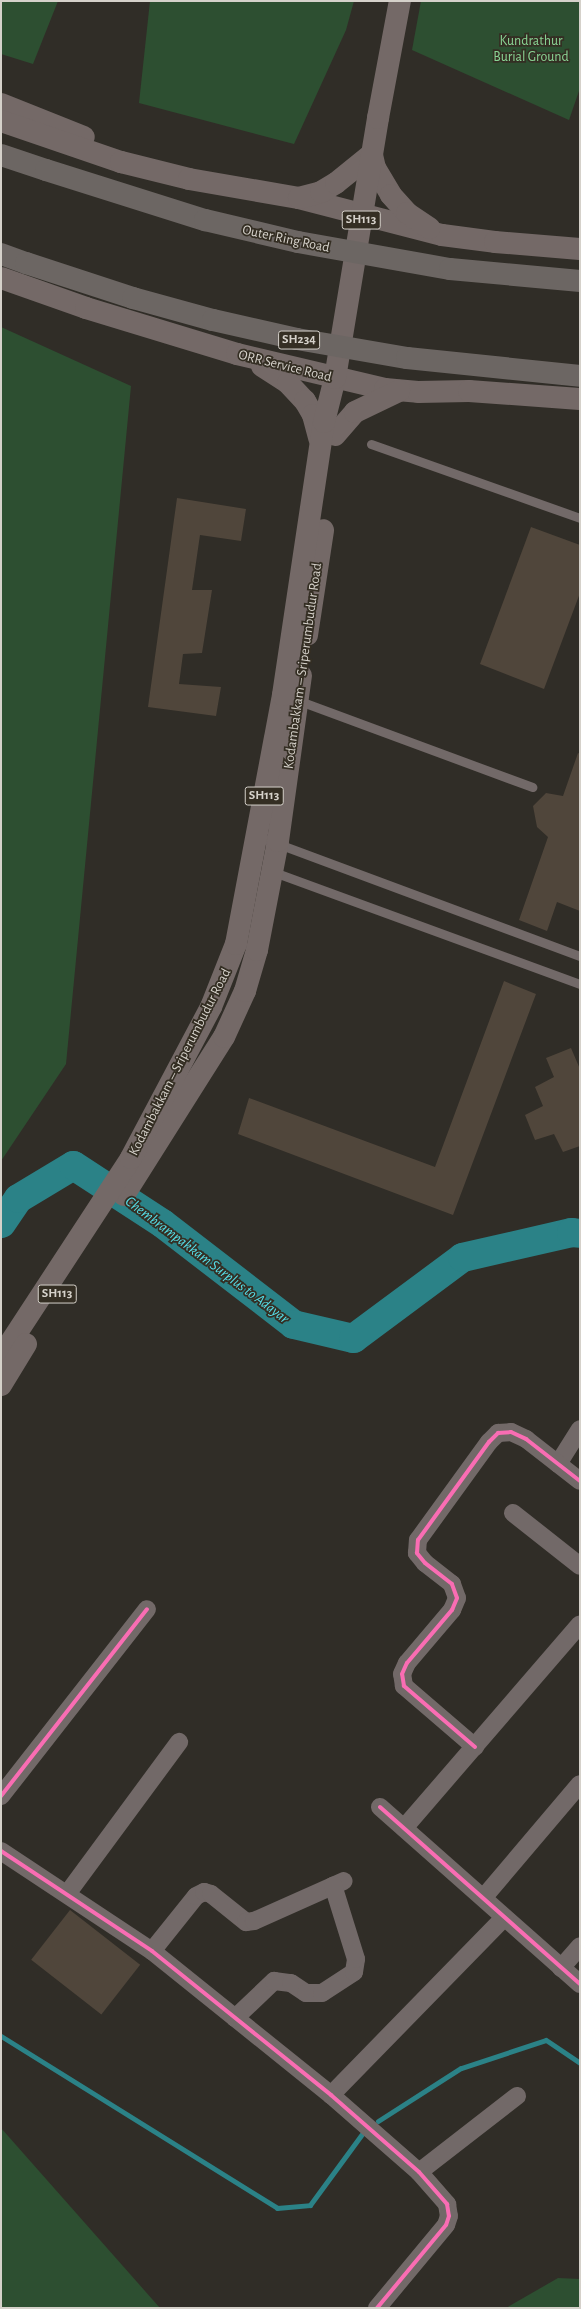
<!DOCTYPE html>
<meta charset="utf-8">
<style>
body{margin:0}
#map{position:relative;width:581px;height:2309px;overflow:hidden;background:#302d27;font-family:"Alegreya Sans",sans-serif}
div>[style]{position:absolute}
.green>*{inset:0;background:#2d4f31}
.stream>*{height:5px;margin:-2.5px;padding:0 2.5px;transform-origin:2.5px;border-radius:2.5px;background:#2b8287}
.river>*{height:29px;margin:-14.5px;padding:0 14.5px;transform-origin:14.5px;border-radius:14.5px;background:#2b8287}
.building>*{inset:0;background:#50463b;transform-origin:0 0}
.service>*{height:9px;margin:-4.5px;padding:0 4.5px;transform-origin:4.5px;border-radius:4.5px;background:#726968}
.minor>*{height:18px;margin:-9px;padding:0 9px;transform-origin:9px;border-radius:9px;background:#726968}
.primary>*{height:22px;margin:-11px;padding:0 11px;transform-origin:11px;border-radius:11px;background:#746967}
.motorway>*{height:22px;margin:-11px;padding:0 11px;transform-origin:11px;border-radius:11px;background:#6c6663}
.motorway-bridge>*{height:22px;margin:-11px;padding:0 11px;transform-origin:11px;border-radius:11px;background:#6c6663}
.cycleway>*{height:4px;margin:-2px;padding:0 2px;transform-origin:2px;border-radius:2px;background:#f96db3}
span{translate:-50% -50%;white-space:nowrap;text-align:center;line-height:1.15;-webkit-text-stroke:3.5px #342e23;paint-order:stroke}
.shield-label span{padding:1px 3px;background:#342e23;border:1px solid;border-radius:3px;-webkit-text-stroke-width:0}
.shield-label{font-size:13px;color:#d5d1ca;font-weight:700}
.park-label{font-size:14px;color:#89d494}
.street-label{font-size:14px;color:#d5d1ca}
.water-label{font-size:15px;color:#55dde7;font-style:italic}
.frame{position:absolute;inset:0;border:2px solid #d5d1ca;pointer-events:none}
</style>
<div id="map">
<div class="green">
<i style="clip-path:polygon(1px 1px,58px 1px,33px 64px,1px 54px)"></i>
<i style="clip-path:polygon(150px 1px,354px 1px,346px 30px,294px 144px,139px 103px)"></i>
<i style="clip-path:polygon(421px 1px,580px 1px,580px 88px,569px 120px,412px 50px)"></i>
<i style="clip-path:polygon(1px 327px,131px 386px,66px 1064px,1px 1161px)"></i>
<i style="clip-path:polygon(1px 2128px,160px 2308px,1px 2308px)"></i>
<i style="clip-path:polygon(558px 2278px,580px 2279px,580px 2308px,506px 2308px)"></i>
</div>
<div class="stream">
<i style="left:1px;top:2036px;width:325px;rotate:31.9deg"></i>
<i style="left:277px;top:2208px;width:33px;rotate:-5deg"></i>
<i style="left:310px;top:2205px;width:88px;rotate:-53.8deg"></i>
<i style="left:378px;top:2121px;width:98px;rotate:-32.6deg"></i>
<i style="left:461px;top:2068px;width:89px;rotate:-18.2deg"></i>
<i style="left:546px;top:2040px;width:41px;rotate:34.1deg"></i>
</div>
<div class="river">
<i style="left:1px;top:1223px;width:30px;rotate:-56deg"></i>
<i style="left:18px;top:1198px;width:64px;rotate:-31deg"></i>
<i style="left:73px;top:1165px;width:106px;rotate:33.1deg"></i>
<i style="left:162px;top:1223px;width:165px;rotate:37.6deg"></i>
<i style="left:293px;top:1324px;width:62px;rotate:13.1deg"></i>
<i style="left:353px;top:1338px;width:136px;rotate:-36.6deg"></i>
<i style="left:462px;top:1257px;width:112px;rotate:-12.9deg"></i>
<i style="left:571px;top:1232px;width:9px;rotate:6deg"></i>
</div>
<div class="building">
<i style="clip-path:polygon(177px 498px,246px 509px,241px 541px,200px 535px,192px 590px,212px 590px,202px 653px,183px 654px,179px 684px,221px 687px,216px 716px,148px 707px)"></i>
<i style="clip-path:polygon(531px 527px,580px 545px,580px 593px,544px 689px,480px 664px)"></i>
<i style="clip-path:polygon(578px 753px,580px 754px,580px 911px,557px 902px,547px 931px,519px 920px,548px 837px,537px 827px,533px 806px,546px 793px,563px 796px)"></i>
<i style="clip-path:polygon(504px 981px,536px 994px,453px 1215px,238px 1134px,249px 1098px,435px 1167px)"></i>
<i style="clip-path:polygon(571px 1048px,580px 1069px,580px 1146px,563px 1152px,554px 1134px,535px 1140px,525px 1115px,543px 1106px,535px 1087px,554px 1077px,546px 1058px)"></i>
<i style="left:70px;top:1910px;width:89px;height:63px;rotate:38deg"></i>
</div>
<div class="service">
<i style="left:371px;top:444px;width:222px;rotate:19.5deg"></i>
<i style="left:297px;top:700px;width:251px;rotate:20.3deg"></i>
<i style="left:257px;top:836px;width:345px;rotate:20.4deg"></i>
<i style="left:271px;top:871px;width:329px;rotate:20.1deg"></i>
</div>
<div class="minor">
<i style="left:558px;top:1464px;width:41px;rotate:-57.8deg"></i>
<i style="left:513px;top:1513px;width:85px;rotate:38.3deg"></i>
<i style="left:475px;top:1747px;width:94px;rotate:-139.3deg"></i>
<i style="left:404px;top:1686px;width:12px;rotate:-99deg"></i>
<i style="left:402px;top:1674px;width:12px;rotate:-66deg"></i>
<i style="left:407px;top:1663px;width:70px;rotate:-49.7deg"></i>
<i style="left:452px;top:1610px;width:13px;rotate:-67deg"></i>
<i style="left:457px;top:1598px;width:15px;rotate:-110deg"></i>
<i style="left:452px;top:1584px;width:34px;rotate:-142deg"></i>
<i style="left:425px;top:1563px;width:13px;rotate:-129deg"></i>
<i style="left:417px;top:1553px;width:13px;rotate:-86deg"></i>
<i style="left:418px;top:1540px;width:121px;rotate:-54.1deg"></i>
<i style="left:489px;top:1442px;width:13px;rotate:-45deg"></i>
<i style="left:498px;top:1433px;width:13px;rotate:-4deg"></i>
<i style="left:511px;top:1432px;width:17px;rotate:25deg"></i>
<i style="left:526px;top:1439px;width:68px;rotate:37.9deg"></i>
<i style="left:1px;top:1796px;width:237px;rotate:-52deg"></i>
<i style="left:380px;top:1807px;width:267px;rotate:41.5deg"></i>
<i style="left:404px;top:1828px;width:269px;rotate:-49.2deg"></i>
<i style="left:1px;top:1851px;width:181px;rotate:33.5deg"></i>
<i style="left:152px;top:1951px;width:230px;rotate:38.8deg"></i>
<i style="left:331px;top:2095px;width:117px;rotate:41.2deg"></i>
<i style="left:419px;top:2172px;width:43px;rotate:48.8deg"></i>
<i style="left:447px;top:2204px;width:12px;rotate:81deg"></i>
<i style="left:449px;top:2216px;width:9px;rotate:108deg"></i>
<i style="left:446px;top:2225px;width:108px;rotate:129.7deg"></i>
<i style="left:67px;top:1894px;width:189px;rotate:-53.6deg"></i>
<i style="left:484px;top:1897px;width:148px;rotate:-49.7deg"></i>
<i style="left:152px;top:1951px;width:70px;rotate:-51.3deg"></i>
<i style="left:196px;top:1896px;width:9px;rotate:-27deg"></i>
<i style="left:204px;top:1892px;width:7px;rotate:16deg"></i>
<i style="left:211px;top:1894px;width:45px;rotate:38.7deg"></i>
<i style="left:246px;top:1922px;width:8px;rotate:-7deg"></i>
<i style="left:254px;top:1921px;width:98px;rotate:-24deg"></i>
<i style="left:561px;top:1968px;width:29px;rotate:-49deg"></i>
<i style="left:235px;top:2018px;width:54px;rotate:-43.5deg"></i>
<i style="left:274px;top:1981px;width:17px;rotate:7deg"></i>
<i style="left:291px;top:1983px;width:18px;rotate:34deg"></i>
<i style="left:306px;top:1993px;width:16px"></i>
<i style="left:322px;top:1993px;width:38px;rotate:-33deg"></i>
<i style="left:354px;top:1972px;width:13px;rotate:-81deg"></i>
<i style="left:356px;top:1959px;width:77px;rotate:-107.3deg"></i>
<i style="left:331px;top:2095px;width:248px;rotate:-45.7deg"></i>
<i style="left:419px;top:2172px;width:124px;rotate:-37.8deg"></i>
</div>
<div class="primary">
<i style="left:1px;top:104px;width:89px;rotate:21.7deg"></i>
<i style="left:1px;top:121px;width:127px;rotate:18.9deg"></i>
<i style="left:121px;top:162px;width:70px;rotate:14deg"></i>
<i style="left:189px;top:179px;width:112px;rotate:9.8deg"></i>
<i style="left:299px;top:198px;width:148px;rotate:14.5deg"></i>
<i style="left:442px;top:235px;width:53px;rotate:7.5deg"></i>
<i style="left:495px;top:242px;width:85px;rotate:4.7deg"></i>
<i style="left:372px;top:155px;width:13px;rotate:77deg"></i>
<i style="left:375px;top:168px;width:31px;rotate:59deg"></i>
<i style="left:391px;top:195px;width:24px;rotate:48deg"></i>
<i style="left:407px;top:213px;width:27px;rotate:34deg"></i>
<i style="left:299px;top:198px;width:23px;rotate:-15deg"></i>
<i style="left:321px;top:192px;width:17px;rotate:-31deg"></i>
<i style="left:336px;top:183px;width:46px;rotate:-38.9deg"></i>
<i style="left:1px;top:278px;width:90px;rotate:19.4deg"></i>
<i style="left:86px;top:308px;width:158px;rotate:16.9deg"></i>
<i style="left:237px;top:354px;width:152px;rotate:13.3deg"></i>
<i style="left:385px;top:389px;width:33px;rotate:5deg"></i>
<i style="left:418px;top:392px;width:51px;rotate:-1.1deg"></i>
<i style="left:469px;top:391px;width:111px;rotate:4.1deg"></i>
<i style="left:262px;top:366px;width:31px;rotate:33deg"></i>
<i style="left:288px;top:383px;width:25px;rotate:47deg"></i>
<i style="left:305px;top:401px;width:16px;rotate:60deg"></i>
<i style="left:313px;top:415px;width:24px;rotate:75deg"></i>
<i style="left:335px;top:435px;width:30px;rotate:-49deg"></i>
<i style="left:355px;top:412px;width:49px;rotate:-25.5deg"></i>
<i style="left:307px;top:635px;width:106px;rotate:-81.3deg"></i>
<i style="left:124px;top:1195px;width:187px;rotate:-57.7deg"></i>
<i style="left:224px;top:1037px;width:51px;rotate:-65.5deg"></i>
<i style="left:245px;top:991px;width:43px;rotate:-73.7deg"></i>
<i style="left:257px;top:950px;width:111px;rotate:-79.1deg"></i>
<i style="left:278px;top:841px;width:167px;rotate:-82.1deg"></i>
<i style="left:1px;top:1357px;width:238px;rotate:-56.8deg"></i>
<i style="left:131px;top:1158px;width:171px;rotate:-62.1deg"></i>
<i style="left:211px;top:1007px;width:68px;rotate:-68.4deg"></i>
<i style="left:236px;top:944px;width:253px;rotate:-79.3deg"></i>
<i style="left:283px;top:695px;width:276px;rotate:-81.5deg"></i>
<i style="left:324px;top:422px;width:45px;rotate:-76deg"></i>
<i style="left:335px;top:378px;width:264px;rotate:-80.6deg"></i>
<i style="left:378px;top:118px;width:119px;rotate:-79.4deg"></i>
<i style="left:1px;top:1385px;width:48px;rotate:-58.6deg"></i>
</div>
<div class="motorway">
<i style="left:1px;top:155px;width:47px;rotate:18.4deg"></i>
<i style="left:1px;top:254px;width:27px;rotate:20deg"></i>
</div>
<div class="motorway-bridge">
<i style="left:46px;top:170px;width:167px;rotate:17.5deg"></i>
<i style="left:205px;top:220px;width:96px;rotate:13.3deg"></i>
<i style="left:298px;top:242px;width:154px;rotate:10.1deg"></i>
<i style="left:450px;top:269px;width:131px;rotate:5.3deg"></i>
<i style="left:26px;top:263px;width:113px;rotate:18.1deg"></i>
<i style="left:133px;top:298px;width:83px;rotate:15.4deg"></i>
<i style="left:213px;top:320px;width:86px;rotate:12.7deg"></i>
<i style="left:297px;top:339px;width:112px;rotate:9.8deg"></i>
<i style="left:407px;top:358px;width:174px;rotate:5.9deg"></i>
</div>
<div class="cycleway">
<i style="left:475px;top:1747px;width:94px;rotate:-139.3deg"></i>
<i style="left:404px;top:1686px;width:12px;rotate:-99deg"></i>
<i style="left:402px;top:1674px;width:12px;rotate:-66deg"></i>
<i style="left:407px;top:1663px;width:70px;rotate:-49.7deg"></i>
<i style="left:452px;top:1610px;width:13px;rotate:-67deg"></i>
<i style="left:457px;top:1598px;width:15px;rotate:-110deg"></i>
<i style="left:452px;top:1584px;width:34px;rotate:-142deg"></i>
<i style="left:425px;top:1563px;width:13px;rotate:-129deg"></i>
<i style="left:417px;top:1553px;width:13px;rotate:-86deg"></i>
<i style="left:418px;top:1540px;width:121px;rotate:-54.1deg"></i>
<i style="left:489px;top:1442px;width:13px;rotate:-45deg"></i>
<i style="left:498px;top:1433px;width:13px;rotate:-4deg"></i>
<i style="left:511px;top:1432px;width:17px;rotate:25deg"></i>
<i style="left:526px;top:1439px;width:68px;rotate:37.9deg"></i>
<i style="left:1px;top:1796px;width:237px;rotate:-52deg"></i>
<i style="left:380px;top:1807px;width:267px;rotate:41.5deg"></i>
<i style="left:1px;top:1851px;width:181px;rotate:33.5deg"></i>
<i style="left:152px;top:1951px;width:230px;rotate:38.8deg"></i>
<i style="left:331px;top:2095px;width:117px;rotate:41.2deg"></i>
<i style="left:419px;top:2172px;width:43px;rotate:48.8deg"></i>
<i style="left:447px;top:2204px;width:12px;rotate:81deg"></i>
<i style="left:449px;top:2216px;width:9px;rotate:108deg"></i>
<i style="left:446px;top:2225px;width:108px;rotate:129.7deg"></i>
</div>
<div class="shield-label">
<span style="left:361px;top:220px">SH113</span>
<span style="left:299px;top:340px">SH234</span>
<span style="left:264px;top:796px">SH113</span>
<span style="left:57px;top:1294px">SH113</span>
</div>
<div class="park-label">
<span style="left:531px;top:49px">Kundrathur<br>Burial Ground</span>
</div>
<div class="street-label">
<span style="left:286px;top:239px;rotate:12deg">Outer Ring Road</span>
<span style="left:285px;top:366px;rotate:14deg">ORR Service Road</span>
<span style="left:303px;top:666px;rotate:-82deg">Kodambakkam – Sriperumbudur Road</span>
<span style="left:180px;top:1062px;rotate:-63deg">Kodambakkam – Sriperumbudur Road</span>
</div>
<div class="water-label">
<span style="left:207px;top:1260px;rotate:37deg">Chembrampakkam Surplus to Adayar</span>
</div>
<div class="frame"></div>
</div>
